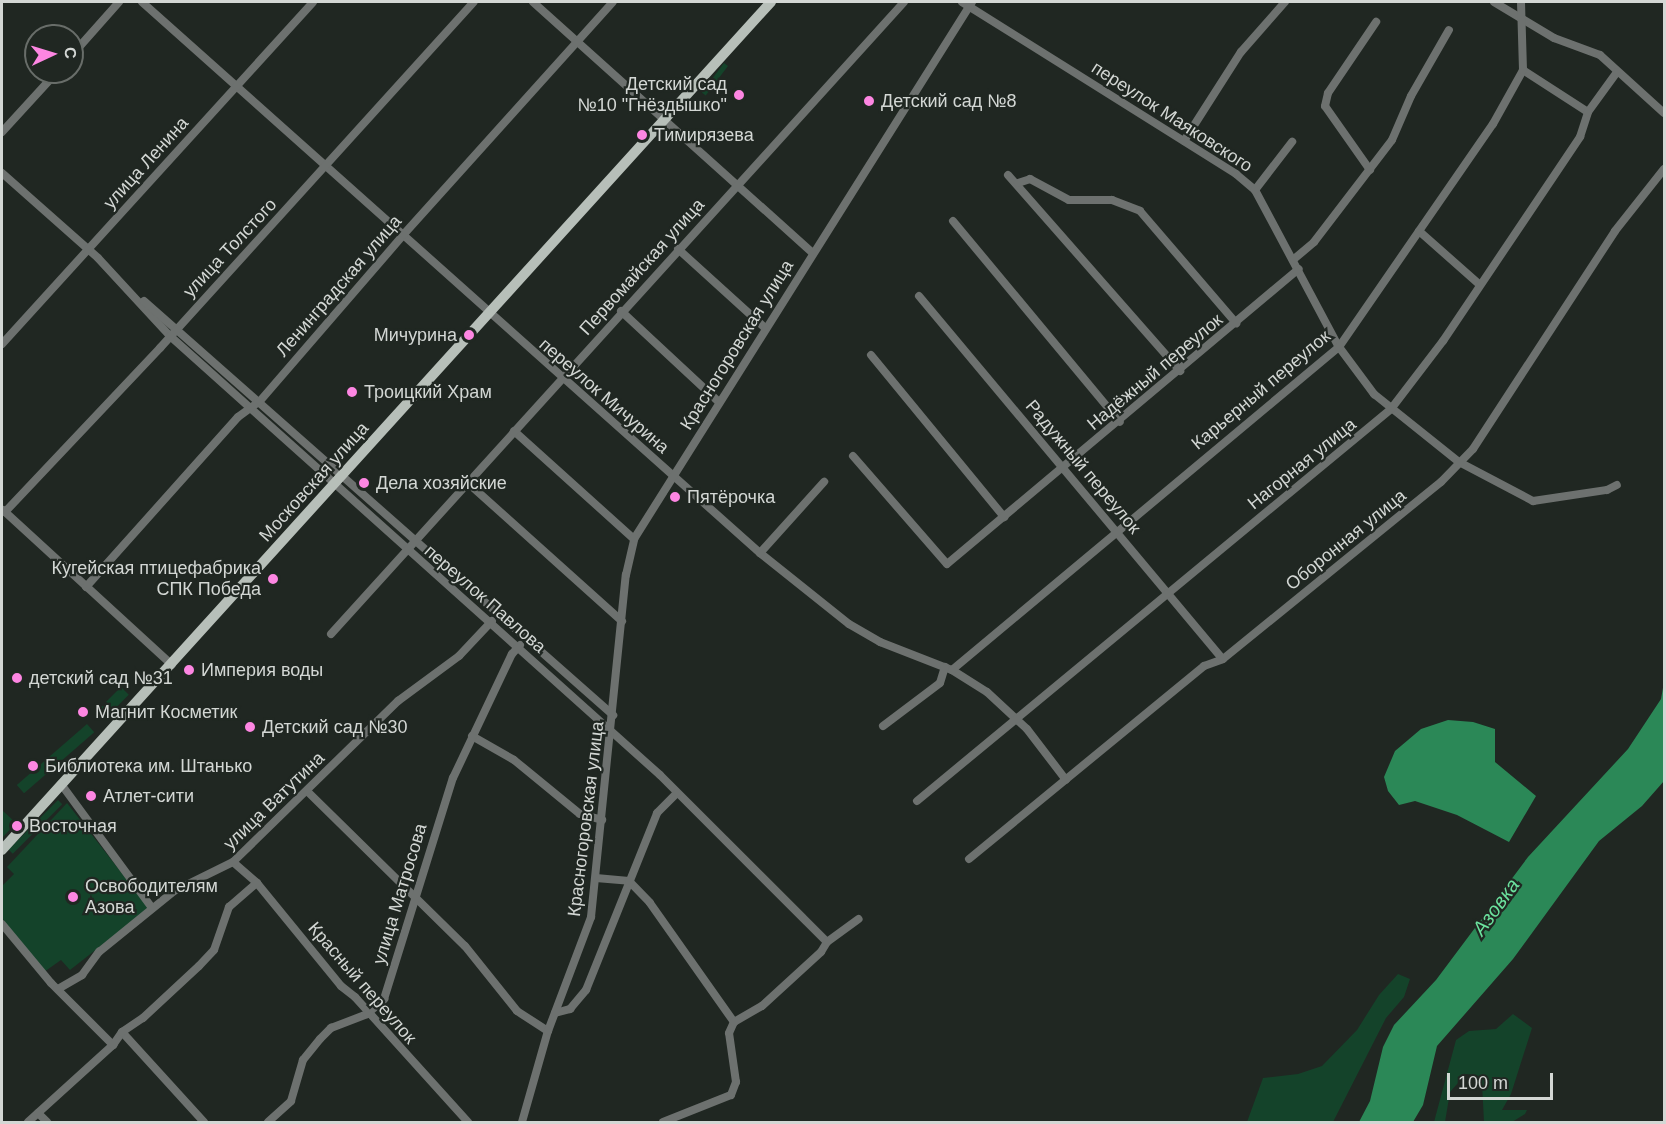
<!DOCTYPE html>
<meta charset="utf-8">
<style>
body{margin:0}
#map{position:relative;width:1666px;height:1124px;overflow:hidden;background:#202722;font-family:Helvetica,sans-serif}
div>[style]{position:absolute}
.green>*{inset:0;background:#14432a;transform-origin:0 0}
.round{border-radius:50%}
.water>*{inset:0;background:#2b8857}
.minor>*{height:8px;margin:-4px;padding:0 4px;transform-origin:4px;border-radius:4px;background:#6d716f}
.major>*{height:10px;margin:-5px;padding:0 5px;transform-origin:5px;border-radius:5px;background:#b7bfb9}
.dots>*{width:16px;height:16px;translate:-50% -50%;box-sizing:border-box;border:3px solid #202722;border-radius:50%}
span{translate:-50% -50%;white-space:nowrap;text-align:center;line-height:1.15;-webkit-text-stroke:4.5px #202722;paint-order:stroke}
.poi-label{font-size:18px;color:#d3d7d4}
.right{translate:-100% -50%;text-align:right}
.left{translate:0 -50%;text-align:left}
.street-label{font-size:18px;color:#d3d7d4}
.water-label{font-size:20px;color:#6be29e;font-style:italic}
.frame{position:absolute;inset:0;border:3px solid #d3d7d4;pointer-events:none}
.north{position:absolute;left:24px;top:24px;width:60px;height:60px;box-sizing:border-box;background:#202722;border:2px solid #686d69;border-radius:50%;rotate:86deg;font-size:16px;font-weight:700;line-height:24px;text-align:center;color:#d3d7d4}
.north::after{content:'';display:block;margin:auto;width:21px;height:27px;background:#fd86e2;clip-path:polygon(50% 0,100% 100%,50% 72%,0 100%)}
.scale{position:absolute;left:1447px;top:1073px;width:106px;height:27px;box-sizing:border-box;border:3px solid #d3d7d4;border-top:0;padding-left:8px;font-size:18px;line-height:21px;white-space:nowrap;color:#d3d7d4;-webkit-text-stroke:4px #202722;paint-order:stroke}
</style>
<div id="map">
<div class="green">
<i style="left:724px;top:63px;width:5px;height:37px;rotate:37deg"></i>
<i style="left:121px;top:687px;width:11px;height:21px;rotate:45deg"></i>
<i class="round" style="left:97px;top:706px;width:14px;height:14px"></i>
<i style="left:87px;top:724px;width:11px;height:93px;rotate:49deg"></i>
<i style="left:58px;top:800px;width:6px;height:70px;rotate:45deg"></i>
<i style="clip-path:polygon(67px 803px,149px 908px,70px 970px,61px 960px,44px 972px,2px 918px,2px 886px,14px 874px,7px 867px)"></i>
<i style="clip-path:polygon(2px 810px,16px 823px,2px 838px)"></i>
<i style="clip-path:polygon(1398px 974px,1410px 979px,1404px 997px,1386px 1018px,1333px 1122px,1247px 1122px,1263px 1078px,1298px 1074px,1322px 1066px,1357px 1030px,1379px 995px)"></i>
<i style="clip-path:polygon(1513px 1014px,1532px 1028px,1511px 1094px,1502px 1110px,1527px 1110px,1525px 1114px,1512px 1122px,1484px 1122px,1482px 1083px,1477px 1075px,1466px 1074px,1450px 1092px,1445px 1122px,1434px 1122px,1456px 1040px,1469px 1031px,1496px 1029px)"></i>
</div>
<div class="water">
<i style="clip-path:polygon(1664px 682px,1664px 781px,1642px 806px,1599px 841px,1513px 959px,1437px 1046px,1423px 1105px,1413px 1122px,1359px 1122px,1370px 1101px,1383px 1047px,1394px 1025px,1436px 980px,1528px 857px,1628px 749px,1661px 699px)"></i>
<i style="clip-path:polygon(1448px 720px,1473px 722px,1495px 729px,1495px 762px,1536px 796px,1509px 842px,1457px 815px,1415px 801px,1399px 805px,1388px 791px,1384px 777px,1395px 751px,1421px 729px)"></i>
</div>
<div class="minor">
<i style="left:142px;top:2px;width:828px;rotate:41.72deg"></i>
<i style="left:760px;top:553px;width:114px;rotate:38.6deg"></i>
<i style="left:849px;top:624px;width:36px;rotate:30deg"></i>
<i style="left:880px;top:642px;width:77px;rotate:21.3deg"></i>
<i style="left:952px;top:670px;width:41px;rotate:32.2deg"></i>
<i style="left:987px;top:692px;width:54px;rotate:42.8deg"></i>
<i style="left:1027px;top:729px;width:64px;rotate:52.6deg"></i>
<i style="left:533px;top:2px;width:375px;rotate:41.9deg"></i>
<i style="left:962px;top:2px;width:324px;rotate:32.1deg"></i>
<i style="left:1236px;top:174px;width:25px;rotate:40deg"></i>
<i style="left:1255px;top:190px;width:178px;rotate:61.9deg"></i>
<i style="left:1339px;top:347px;width:59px;rotate:53.3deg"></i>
<i style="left:1374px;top:394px;width:109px;rotate:38.7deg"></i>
<i style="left:1459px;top:462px;width:84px;rotate:27.8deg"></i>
<i style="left:1533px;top:501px;width:75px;rotate:-8.5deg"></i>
<i style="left:1607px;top:490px;width:11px;rotate:-27deg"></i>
<i style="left:1494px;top:2px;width:70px;rotate:31deg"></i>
<i style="left:1554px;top:38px;width:49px;rotate:20.3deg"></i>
<i style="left:1600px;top:55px;width:86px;rotate:42.2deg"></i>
<i style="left:72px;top:55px;width:71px;rotate:-48.4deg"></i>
<i style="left:1523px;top:70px;width:77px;rotate:32.9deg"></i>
<i style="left:2px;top:132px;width:81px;rotate:-47.5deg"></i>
<i style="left:1184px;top:141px;width:106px;rotate:-57.4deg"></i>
<i style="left:1241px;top:52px;width:67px;rotate:-48.7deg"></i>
<i style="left:1370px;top:170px;width:78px;rotate:-125.1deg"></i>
<i style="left:1325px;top:106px;width:13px;rotate:-77deg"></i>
<i style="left:1328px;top:93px;width:86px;rotate:-55.9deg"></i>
<i style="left:2px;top:173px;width:128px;rotate:41.5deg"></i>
<i style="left:98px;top:258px;width:106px;rotate:47.3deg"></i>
<i style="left:170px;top:336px;width:658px;rotate:41.86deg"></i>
<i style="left:660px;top:775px;width:236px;rotate:45deg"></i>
<i style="left:1008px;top:175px;width:261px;rotate:48.7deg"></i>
<i style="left:1018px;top:183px;width:13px;rotate:-18deg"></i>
<i style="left:1030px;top:179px;width:44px;rotate:28.3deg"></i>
<i style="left:1069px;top:200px;width:43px"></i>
<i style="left:1112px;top:200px;width:30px;rotate:21deg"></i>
<i style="left:1140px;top:211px;width:148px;rotate:49.4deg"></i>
<i style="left:1255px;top:190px;width:61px;rotate:-52.4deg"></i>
<i style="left:953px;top:221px;width:261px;rotate:50.3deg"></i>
<i style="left:1419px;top:231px;width:80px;rotate:41.5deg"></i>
<i style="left:678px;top:249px;width:118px;rotate:42.2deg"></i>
<i style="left:1294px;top:259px;width:26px;rotate:-40deg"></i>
<i style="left:1314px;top:242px;width:128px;rotate:-52.6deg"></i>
<i style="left:1392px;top:140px;width:48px;rotate:-66.6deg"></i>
<i style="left:1411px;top:96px;width:76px;rotate:-60.1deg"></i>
<i style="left:919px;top:296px;width:473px;rotate:50.1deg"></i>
<i style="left:144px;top:301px;width:626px;rotate:41.44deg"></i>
<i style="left:621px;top:311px;width:134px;rotate:42.9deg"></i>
<i style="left:2px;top:344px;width:462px;rotate:-47.7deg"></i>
<i style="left:871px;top:355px;width:210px;rotate:50.6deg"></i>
<i style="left:514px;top:431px;width:161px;rotate:42deg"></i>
<i style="left:853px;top:456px;width:143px;rotate:49deg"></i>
<i style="left:947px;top:564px;width:459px;rotate:-40deg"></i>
<i style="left:468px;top:483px;width:207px;rotate:41.9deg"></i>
<i style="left:3px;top:510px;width:229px;rotate:42.5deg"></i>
<i style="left:5px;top:512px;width:226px;rotate:-46.6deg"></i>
<i style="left:160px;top:348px;width:467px;rotate:-47.8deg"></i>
<i style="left:760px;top:553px;width:96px;rotate:-48deg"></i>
<i style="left:86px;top:587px;width:228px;rotate:-48.2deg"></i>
<i style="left:238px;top:417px;width:27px;rotate:-36deg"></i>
<i style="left:260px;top:401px;width:221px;rotate:-49.2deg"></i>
<i style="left:404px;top:234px;width:312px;rotate:-48deg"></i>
<i style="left:331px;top:634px;width:853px;rotate:-47.8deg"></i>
<i style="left:952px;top:670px;width:504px;rotate:-39.85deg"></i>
<i style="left:1339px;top:347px;width:271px;rotate:-55.4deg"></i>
<i style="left:1493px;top:124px;width:62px;rotate:-60.9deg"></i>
<i style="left:1523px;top:70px;width:68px;rotate:-91.7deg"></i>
<i style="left:883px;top:726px;width:71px;rotate:-37deg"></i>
<i style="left:940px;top:683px;width:17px;rotate:-73deg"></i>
<i style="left:472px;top:736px;width:48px;rotate:29.7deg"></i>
<i style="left:514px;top:760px;width:85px;rotate:39.3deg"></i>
<i style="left:580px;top:814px;width:23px;rotate:15deg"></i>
<i style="left:61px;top:784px;width:154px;rotate:53.7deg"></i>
<i style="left:307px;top:791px;width:221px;rotate:44.5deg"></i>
<i style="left:465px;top:946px;width:83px;rotate:51.3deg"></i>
<i style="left:517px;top:1011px;width:37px;rotate:33deg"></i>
<i style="left:917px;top:801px;width:615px;rotate:-39.59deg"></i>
<i style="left:1391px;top:409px;width:86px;rotate:-52.6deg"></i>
<i style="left:1443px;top:341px;width:246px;rotate:-56.1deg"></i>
<i style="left:1580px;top:137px;width:26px;rotate:-72deg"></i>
<i style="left:1588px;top:112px;width:49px;rotate:-54.1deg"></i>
<i style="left:969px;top:859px;width:304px;rotate:-39.4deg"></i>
<i style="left:1204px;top:666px;width:20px;rotate:-20deg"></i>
<i style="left:1223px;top:659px;width:281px;rotate:-39.1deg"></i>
<i style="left:1441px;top:482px;width:46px;rotate:-45.9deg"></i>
<i style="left:1473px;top:449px;width:260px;rotate:-56.9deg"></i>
<i style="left:1615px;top:231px;width:79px;rotate:-51.7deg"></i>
<i style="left:233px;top:862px;width:32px;rotate:41deg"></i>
<i style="left:257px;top:883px;width:133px;rotate:50.8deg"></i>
<i style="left:341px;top:986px;width:18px;rotate:38deg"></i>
<i style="left:355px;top:997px;width:169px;rotate:47.9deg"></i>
<i style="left:596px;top:878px;width:33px;rotate:5deg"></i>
<i style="left:629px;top:881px;width:30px;rotate:46deg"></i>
<i style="left:650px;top:903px;width:146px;rotate:54.8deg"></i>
<i style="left:2px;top:924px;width:77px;rotate:50.3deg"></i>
<i style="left:51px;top:983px;width:88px;rotate:45deg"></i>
<i style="left:58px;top:989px;width:28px;rotate:-30deg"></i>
<i style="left:82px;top:975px;width:29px;rotate:-54deg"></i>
<i style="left:99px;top:952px;width:97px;rotate:-39.1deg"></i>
<i style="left:174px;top:891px;width:66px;rotate:-26.2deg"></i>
<i style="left:233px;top:862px;width:231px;rotate:-44.3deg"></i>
<i style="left:398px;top:701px;width:76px;rotate:-36.4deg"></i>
<i style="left:459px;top:656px;width:48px;rotate:-46.7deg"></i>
<i style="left:555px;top:1013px;width:16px;rotate:-15deg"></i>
<i style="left:570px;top:1009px;width:25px;rotate:-50deg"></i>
<i style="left:586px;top:990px;width:191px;rotate:-68.1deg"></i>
<i style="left:657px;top:813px;width:28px;rotate:-45deg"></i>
<i style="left:122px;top:1032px;width:122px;rotate:47.7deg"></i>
<i style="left:38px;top:1113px;width:13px;rotate:45deg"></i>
<i style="left:28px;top:1122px;width:115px;rotate:-42.2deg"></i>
<i style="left:113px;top:1045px;width:16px;rotate:-55deg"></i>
<i style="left:122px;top:1032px;width:25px;rotate:-34deg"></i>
<i style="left:143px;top:1018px;width:76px;rotate:-42.9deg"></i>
<i style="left:199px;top:966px;width:22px;rotate:-47deg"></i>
<i style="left:214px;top:950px;width:46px;rotate:-70.8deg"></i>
<i style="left:229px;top:907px;width:37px;rotate:-41deg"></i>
<i style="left:268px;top:1122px;width:31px;rotate:-42deg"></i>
<i style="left:291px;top:1101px;width:43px;rotate:-73.7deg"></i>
<i style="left:303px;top:1060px;width:27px;rotate:-51deg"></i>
<i style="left:320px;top:1039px;width:16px;rotate:-45deg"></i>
<i style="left:331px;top:1028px;width:39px;rotate:-21deg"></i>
<i style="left:367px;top:1014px;width:23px;rotate:-41deg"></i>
<i style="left:384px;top:999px;width:232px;rotate:-72.7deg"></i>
<i style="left:453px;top:778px;width:137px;rotate:-64.6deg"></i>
<i style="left:512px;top:654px;width:12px;rotate:-48deg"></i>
<i style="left:522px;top:1122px;width:95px;rotate:-74.1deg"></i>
<i style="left:548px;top:1031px;width:122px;rotate:-69.3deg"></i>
<i style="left:591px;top:917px;width:344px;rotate:-84.2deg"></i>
<i style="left:626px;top:575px;width:37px;rotate:-77deg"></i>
<i style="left:634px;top:539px;width:635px;rotate:-57.81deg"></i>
<i style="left:663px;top:1122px;width:73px;rotate:-21.7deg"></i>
<i style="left:731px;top:1095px;width:14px;rotate:-69deg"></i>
<i style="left:736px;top:1082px;width:49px;rotate:-98.1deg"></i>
<i style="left:729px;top:1033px;width:12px;rotate:-66deg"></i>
<i style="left:734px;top:1022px;width:32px;rotate:-30deg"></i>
<i style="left:762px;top:1006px;width:80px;rotate:-42.5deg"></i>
<i style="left:821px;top:952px;width:12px;rotate:-59deg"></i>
<i style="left:827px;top:942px;width:39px;rotate:-36deg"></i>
</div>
<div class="major">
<i style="left:2px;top:850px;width:1145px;rotate:-47.8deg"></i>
</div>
<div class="dots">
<i style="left:739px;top:95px;background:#fd86e2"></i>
<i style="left:869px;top:101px;background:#fd86e2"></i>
<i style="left:642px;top:135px;background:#fd86e2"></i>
<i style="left:469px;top:335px;background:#fd86e2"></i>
<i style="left:352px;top:392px;background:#fd86e2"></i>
<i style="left:364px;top:483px;background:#fd86e2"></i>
<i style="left:675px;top:497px;background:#fd86e2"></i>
<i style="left:273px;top:579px;background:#fd86e2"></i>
<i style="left:189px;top:670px;background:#fd86e2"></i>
<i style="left:17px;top:678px;background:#fd86e2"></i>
<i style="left:83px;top:712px;background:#fd86e2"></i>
<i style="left:250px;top:727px;background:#fd86e2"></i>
<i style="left:33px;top:766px;background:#fd86e2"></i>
<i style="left:91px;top:796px;background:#fd86e2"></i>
<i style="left:17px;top:826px;background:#fd86e2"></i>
<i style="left:73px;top:897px;background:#fd86e2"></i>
</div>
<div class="poi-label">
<span class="right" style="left:727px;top:95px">Детский сад<br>№10 "Гнёздышко"</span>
<span class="left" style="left:881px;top:101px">Детский сад №8</span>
<span class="left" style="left:654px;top:135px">Тимирязева</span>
<span class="right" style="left:457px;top:335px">Мичурина</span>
<span class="left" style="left:364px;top:392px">Троицкий Храм</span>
<span class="left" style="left:376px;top:483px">Дела хозяйские</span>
<span class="left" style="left:687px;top:497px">Пятёрочка</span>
<span class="right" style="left:261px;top:579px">Кугейская птицефабрика<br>СПК Победа</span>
<span class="left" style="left:201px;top:670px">Империя воды</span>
<span class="left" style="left:29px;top:678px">детский сад №31</span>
<span class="left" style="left:95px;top:712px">Магнит Косметик</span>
<span class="left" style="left:262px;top:727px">Детский сад №30</span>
<span class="left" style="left:45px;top:766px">Библиотека им. Штанько</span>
<span class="left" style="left:103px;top:796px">Атлет-сити</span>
<span class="left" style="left:29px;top:826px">Восточная</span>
<span class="left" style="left:85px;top:897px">Освободителям<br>Азова</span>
</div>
<div class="street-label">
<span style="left:1172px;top:117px;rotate:33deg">переулок Маяковского</span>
<span style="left:146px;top:163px;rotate:-48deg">улица Ленина</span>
<span style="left:230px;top:248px;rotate:-47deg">улица Толстого</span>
<span style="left:642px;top:267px;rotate:-48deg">Первомайская улица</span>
<span style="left:339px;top:286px;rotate:-49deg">Ленинградская улица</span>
<span style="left:737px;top:345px;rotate:-58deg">Красногоровская улица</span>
<span style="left:1155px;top:372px;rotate:-40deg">Надёжный переулок</span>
<span style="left:1261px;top:390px;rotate:-40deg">Карьерный переулок</span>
<span style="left:604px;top:396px;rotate:41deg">переулок Мичурина</span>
<span style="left:1302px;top:464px;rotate:-39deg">Нагорная улица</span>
<span style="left:1083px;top:467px;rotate:50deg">Радужный переулок</span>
<span style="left:314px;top:482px;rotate:-48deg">Московская улица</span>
<span style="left:1346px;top:540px;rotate:-39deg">Оборонная улица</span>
<span style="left:485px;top:599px;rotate:41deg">переулок Павлова</span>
<span style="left:274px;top:801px;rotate:-44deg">улица Ватутина</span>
<span style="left:586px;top:819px;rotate:-83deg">Красногоровская улица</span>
<span style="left:400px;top:894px;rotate:-73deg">улица Матросова</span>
<span style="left:362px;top:983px;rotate:49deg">Красный переулок</span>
</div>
<div class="water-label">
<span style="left:1496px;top:907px;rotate:-54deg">Азовка</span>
</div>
<div class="frame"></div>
<div class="north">С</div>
<div class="scale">100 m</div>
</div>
